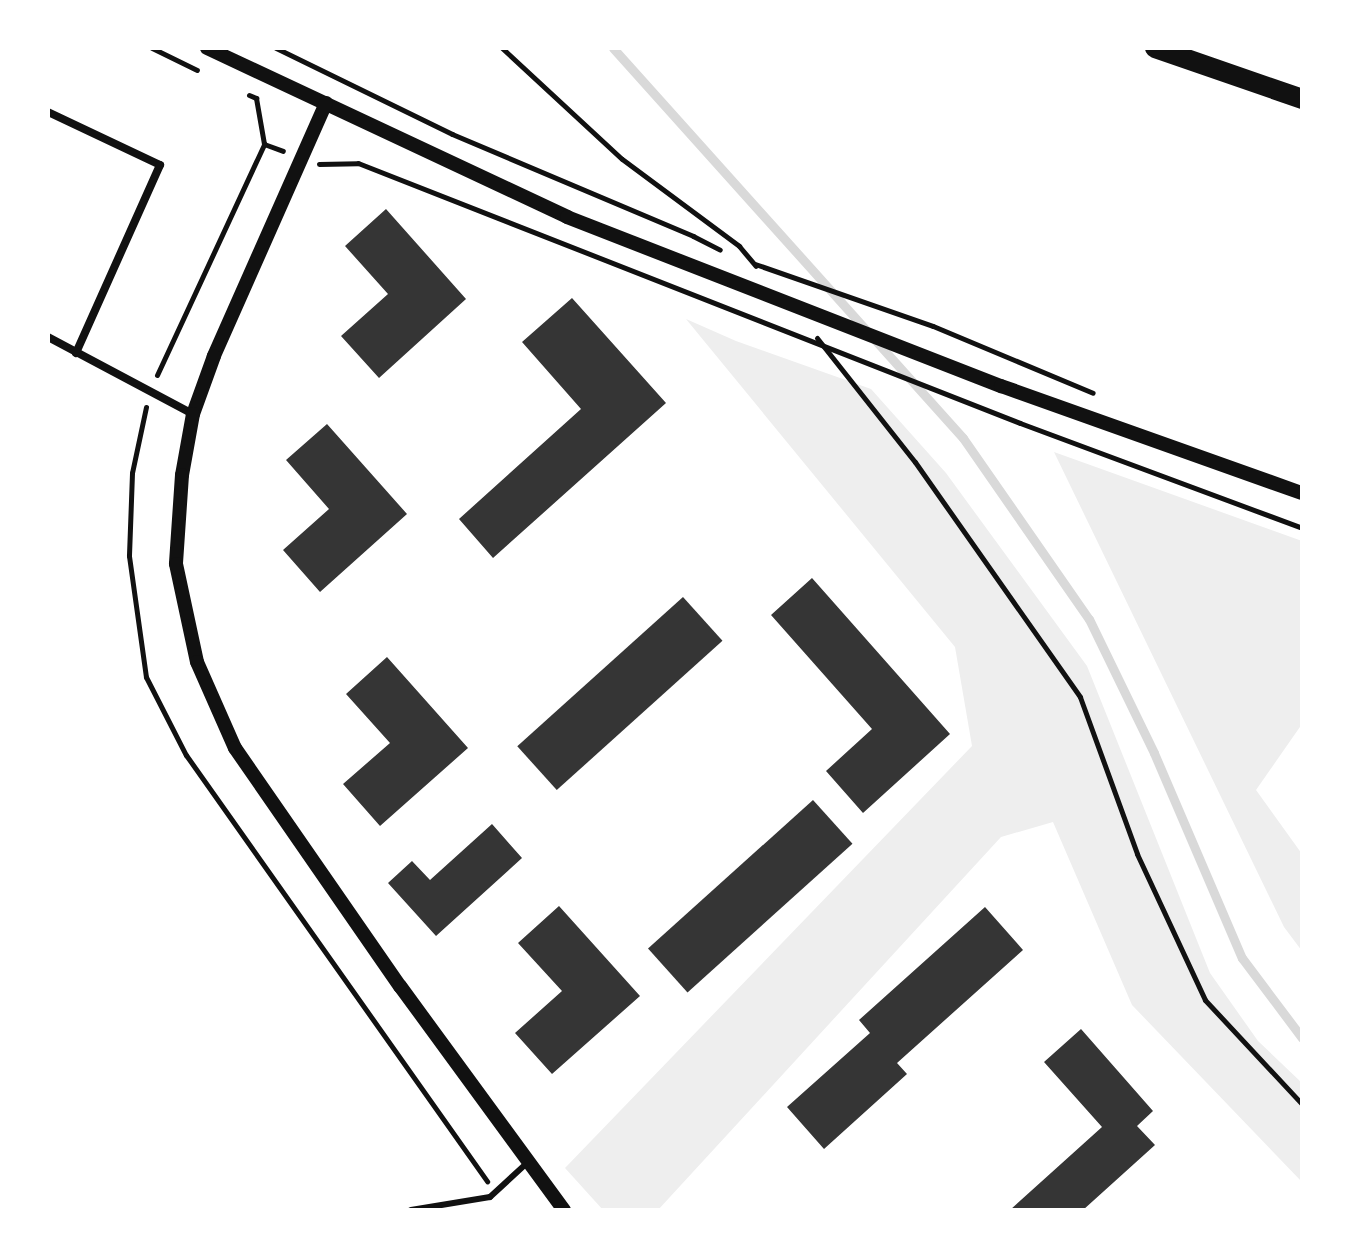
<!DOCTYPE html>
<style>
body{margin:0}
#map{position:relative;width:1350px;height:1258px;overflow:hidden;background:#fff;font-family:"Varela Round",sans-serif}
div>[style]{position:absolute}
.green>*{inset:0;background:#eee}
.stream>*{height:9px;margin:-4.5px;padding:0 4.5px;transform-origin:4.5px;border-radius:4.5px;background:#d9d9d9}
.building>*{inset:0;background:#353535;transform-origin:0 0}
.path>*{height:5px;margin:-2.5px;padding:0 2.5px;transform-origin:2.5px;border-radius:2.5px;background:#111}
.service>*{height:6px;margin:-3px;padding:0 3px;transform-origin:3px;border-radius:3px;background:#111}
.minor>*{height:8px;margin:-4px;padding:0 4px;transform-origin:4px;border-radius:4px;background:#111}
.tertiary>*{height:14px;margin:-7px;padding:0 7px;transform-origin:7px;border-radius:7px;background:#111}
.trunk>*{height:20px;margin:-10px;padding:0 10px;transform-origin:10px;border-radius:10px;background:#111}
span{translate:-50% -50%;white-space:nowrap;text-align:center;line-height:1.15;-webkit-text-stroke:7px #fff;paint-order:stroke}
.frame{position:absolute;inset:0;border:50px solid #fff;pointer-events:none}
</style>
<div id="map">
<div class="green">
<i style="clip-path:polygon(686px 319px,736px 341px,871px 389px,946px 473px,1087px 666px,1210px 973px,1258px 1041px,1302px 1083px,1302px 1182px,1132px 1005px,1053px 822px,1001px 837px,658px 1210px,603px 1210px,565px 1168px,972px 746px,955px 647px)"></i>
<i style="clip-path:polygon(1054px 452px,1302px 541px,1302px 724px,1256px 790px,1302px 854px,1302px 951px,1284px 927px)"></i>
</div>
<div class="stream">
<i style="left:613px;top:48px;width:524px;rotate:48.09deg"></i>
<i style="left:963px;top:438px;width:221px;rotate:55.2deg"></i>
<i style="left:1089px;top:619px;width:149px;rotate:64.1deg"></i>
<i style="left:1154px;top:753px;width:223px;rotate:66.8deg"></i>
<i style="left:1242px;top:958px;width:100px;rotate:53.1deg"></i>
</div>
<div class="building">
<i style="clip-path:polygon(386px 209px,466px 299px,379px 378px,341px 336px,388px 294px,345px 246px)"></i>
<i style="clip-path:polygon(572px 298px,666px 403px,493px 558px,459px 519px,581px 409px,522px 342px)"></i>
<i style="clip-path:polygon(327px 424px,407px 514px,320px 592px,283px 550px,329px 509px,286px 460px)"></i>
<i style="clip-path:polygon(812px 578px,950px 734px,863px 813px,826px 771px,872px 729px,771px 615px)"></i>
<i style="left:683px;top:597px;width:59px;height:223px;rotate:48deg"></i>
<i style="clip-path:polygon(387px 657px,468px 748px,380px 826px,343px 784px,390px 743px,346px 694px)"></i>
<i style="left:813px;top:800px;width:59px;height:222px;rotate:48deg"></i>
<i style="clip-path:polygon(492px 824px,522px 858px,436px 936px,388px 883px,412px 861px,430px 880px)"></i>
<i style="clip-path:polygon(559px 906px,640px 996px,552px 1074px,515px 1033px,562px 991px,518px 943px)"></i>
<i style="clip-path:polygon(985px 907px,1023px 950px,897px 1063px,907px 1074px,824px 1149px,787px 1107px,870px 1033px,859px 1020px)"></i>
<i style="clip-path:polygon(1081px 1029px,1153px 1111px,1137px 1126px,1155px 1145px,1083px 1210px,1010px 1210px,1102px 1127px,1044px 1062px)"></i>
</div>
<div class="path">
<i style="left:152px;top:48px;width:50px;rotate:26.1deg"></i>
<i style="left:276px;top:48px;width:196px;rotate:26deg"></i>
<i style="left:452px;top:134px;width:262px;rotate:22.9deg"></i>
<i style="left:693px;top:236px;width:30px;rotate:27deg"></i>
<i style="left:502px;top:48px;width:163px;rotate:42.8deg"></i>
<i style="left:622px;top:159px;width:146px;rotate:36.6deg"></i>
<i style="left:739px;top:246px;width:26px;rotate:50deg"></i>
<i style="left:249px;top:95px;width:8px;rotate:23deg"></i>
<i style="left:256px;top:98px;width:47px;rotate:80.1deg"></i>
<i style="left:264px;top:144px;width:20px;rotate:20deg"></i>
<i style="left:319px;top:164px;width:39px;rotate:-1deg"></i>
<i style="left:358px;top:163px;width:711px;rotate:21.44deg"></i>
<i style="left:1020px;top:423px;width:301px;rotate:20.4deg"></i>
<i style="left:755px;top:264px;width:188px;rotate:19.2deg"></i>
<i style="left:933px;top:326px;width:173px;rotate:22.7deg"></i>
<i style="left:817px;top:338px;width:158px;rotate:51.7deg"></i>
<i style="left:915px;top:462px;width:287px;rotate:54.9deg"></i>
<i style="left:1080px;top:697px;width:167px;rotate:70deg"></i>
<i style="left:1137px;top:854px;width:161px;rotate:65deg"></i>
<i style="left:1205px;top:1000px;width:142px;rotate:47deg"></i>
<i style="left:157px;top:375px;width:255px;rotate:-65.1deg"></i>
<i style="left:146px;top:407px;width:67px;rotate:102deg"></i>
<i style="left:132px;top:473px;width:83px;rotate:92.1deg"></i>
<i style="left:129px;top:556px;width:122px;rotate:82deg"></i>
<i style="left:146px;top:677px;width:88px;rotate:62.9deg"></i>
<i style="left:186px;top:755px;width:522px;rotate:54.76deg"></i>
</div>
<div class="service">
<i style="left:411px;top:1210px;width:80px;rotate:-9.3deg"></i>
<i style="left:490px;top:1197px;width:50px;rotate:-42.6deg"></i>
</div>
<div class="minor">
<i style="left:48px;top:112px;width:124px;rotate:25.3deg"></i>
<i style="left:160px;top:165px;width:206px;rotate:114.1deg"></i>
<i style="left:48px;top:337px;width:164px;rotate:28deg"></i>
</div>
<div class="tertiary">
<i style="left:207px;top:48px;width:398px;rotate:25.1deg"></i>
<i style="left:567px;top:217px;width:466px;rotate:21.3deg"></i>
<i style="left:1001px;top:386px;width:319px;rotate:19.6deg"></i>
<i style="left:326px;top:103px;width:277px;rotate:113.9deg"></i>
<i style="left:214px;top:356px;width:62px;rotate:109.9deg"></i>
<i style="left:193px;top:414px;width:62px;rotate:100.2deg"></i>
<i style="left:182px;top:475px;width:89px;rotate:93.9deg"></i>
<i style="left:176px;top:564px;width:100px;rotate:77.9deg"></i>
<i style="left:197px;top:662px;width:94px;rotate:66.2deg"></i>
<i style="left:235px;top:748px;width:290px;rotate:55.3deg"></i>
<i style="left:400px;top:986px;width:278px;rotate:53.8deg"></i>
</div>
<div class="trunk">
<i style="left:1155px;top:48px;width:156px;rotate:19.1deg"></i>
</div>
<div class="frame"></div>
</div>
